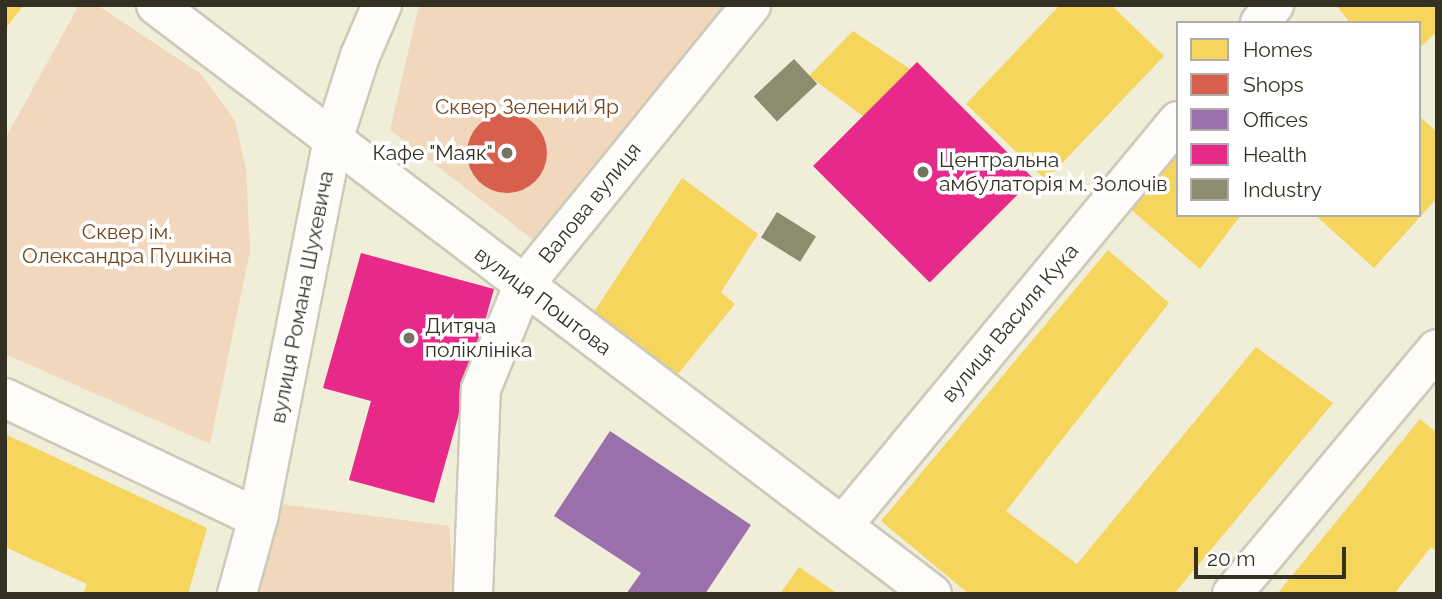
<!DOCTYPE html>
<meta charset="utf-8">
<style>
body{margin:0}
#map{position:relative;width:1442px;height:599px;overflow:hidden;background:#f0edd9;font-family:Raleway,sans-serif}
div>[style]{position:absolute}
.green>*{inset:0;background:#f1d8bc}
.homes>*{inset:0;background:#f6d55c}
.shops>*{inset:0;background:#d6604d}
.round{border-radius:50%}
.offices>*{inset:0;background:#9970ab}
.health>*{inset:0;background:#e7298a;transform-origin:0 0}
.industry>*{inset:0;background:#8c8c6e;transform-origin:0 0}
.roads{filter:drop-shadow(2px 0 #cccaba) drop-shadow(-2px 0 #cccaba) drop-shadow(0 2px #cccaba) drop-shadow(0 -2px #cccaba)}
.minor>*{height:38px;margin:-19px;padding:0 19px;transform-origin:19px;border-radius:19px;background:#fdfcf9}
.dots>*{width:19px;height:19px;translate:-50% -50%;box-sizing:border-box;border:4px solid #fff;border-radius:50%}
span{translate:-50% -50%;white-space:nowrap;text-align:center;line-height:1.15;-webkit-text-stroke:7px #fff;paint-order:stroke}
.park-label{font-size:21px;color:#72461e}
.poi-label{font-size:21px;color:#343123}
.right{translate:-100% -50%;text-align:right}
.left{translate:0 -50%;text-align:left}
.street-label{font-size:21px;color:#343123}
.frame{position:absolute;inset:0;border:7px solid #343123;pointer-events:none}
.legend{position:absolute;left:1176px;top:21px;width:245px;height:196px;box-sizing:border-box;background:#fff;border:2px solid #aeada7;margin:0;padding:9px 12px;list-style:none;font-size:21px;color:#343123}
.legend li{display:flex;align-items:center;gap:14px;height:35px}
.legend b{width:35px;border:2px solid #aeada7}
.scale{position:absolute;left:1194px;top:547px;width:152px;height:32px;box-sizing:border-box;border:4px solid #343123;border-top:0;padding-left:9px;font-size:21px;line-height:24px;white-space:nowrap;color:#343123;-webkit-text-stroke:5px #fff;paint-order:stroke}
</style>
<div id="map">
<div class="green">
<i style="clip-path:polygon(79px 5px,97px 5px,201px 74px,235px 121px,246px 169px,250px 251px,210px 444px,5px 354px,5px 139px)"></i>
<i style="clip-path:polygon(419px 5px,736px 5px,585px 197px,532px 239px,390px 130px)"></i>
<i style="clip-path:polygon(281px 504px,449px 526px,455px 594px,254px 594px)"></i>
</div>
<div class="homes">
<i style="clip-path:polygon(5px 5px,24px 5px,5px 29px)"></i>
<i style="clip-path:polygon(1060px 5px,1111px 5px,1164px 56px,1046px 180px,966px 104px)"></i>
<i style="clip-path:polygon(1336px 5px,1437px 5px,1437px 32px,1419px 48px,1419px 23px,1350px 23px)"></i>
<i style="clip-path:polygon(853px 31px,910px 69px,863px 116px,809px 76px)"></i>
<i style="clip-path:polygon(1419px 116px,1437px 132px,1437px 198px,1374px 268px,1315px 215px,1419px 215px)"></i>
<i style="clip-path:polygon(1178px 145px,1178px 215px,1241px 215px,1200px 269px,1127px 206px)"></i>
<i style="clip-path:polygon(682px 178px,758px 234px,721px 292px,735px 304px,678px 374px,594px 312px)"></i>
<i style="clip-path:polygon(1108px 250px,1169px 303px,1006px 511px,1077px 564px,1256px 347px,1333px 403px,1174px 594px,969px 594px,881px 521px)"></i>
<i style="clip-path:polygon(1420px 419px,1437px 433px,1437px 551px,1431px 547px,1394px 594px,1277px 594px)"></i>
<i style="clip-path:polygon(5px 434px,207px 528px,188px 594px,83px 594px,87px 584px,5px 547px)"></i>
<i style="clip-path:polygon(799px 567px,838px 594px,780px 594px)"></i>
</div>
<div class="shops">
<i class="round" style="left:467px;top:113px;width:80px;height:80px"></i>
</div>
<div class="offices">
<i style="clip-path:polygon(610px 431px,751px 525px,705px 594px,626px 594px,641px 573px,554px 516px)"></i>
</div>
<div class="health">
<i style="left:917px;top:62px;width:165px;height:147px;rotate:45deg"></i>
<i style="clip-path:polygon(361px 253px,494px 289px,434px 503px,349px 480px,371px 401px,323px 388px)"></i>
</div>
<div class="industry">
<i style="left:794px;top:59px;width:34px;height:55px;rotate:47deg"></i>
<i style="left:777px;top:212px;width:46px;height:30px;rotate:32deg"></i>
</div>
<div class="roads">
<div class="minor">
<i style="left:156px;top:5px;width:974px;rotate:37.2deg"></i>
<i style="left:1260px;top:23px;width:23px;rotate:-52deg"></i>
<i style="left:5px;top:398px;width:280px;rotate:25.4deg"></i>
<i style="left:843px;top:525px;width:525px;rotate:-50.33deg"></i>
<i style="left:237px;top:594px;width:79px;rotate:-74.6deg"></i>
<i style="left:258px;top:518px;width:382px;rotate:-78.8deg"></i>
<i style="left:332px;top:143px;width:91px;rotate:-72.2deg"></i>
<i style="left:360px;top:56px;width:56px;rotate:-66.7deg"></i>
<i style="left:473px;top:594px;width:205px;rotate:-87.8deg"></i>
<i style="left:481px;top:389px;width:111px;rotate:-67.8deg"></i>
<i style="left:523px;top:286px;width:362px;rotate:-50.9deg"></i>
<i style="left:1232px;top:594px;width:319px;rotate:-50.1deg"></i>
</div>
</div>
<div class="dots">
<i style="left:507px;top:153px;background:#767363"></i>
<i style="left:923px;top:172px;background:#767363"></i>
<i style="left:409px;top:338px;background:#767363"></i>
</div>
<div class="park-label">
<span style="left:527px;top:107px">Сквер Зелений Яр</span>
<span style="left:127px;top:244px">Сквер ім.<br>Олександра Пушкіна</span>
</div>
<div class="poi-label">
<span class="right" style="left:493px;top:153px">Кафе "Маяк"</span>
<span class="left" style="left:939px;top:172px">Центральна<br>амбулаторія м. Золочів</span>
<span class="left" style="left:425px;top:338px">Дитяча<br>поліклініка</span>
</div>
<div class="street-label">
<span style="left:590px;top:203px;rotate:-51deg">Валова вулиця</span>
<span style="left:302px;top:297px;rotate:-79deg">вулиця Романа Шухевича</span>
<span style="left:543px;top:301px;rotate:37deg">вулиця Поштова</span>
<span style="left:1010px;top:323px;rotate:-50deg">вулиця Василя Кука</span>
</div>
<div class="frame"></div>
<ul class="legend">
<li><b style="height:19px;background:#f6d55c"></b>Homes</li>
<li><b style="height:19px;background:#d6604d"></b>Shops</li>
<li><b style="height:19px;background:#9970ab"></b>Offices</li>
<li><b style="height:19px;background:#e7298a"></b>Health</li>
<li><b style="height:19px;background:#8c8c6e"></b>Industry</li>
</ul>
<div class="scale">20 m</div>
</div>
